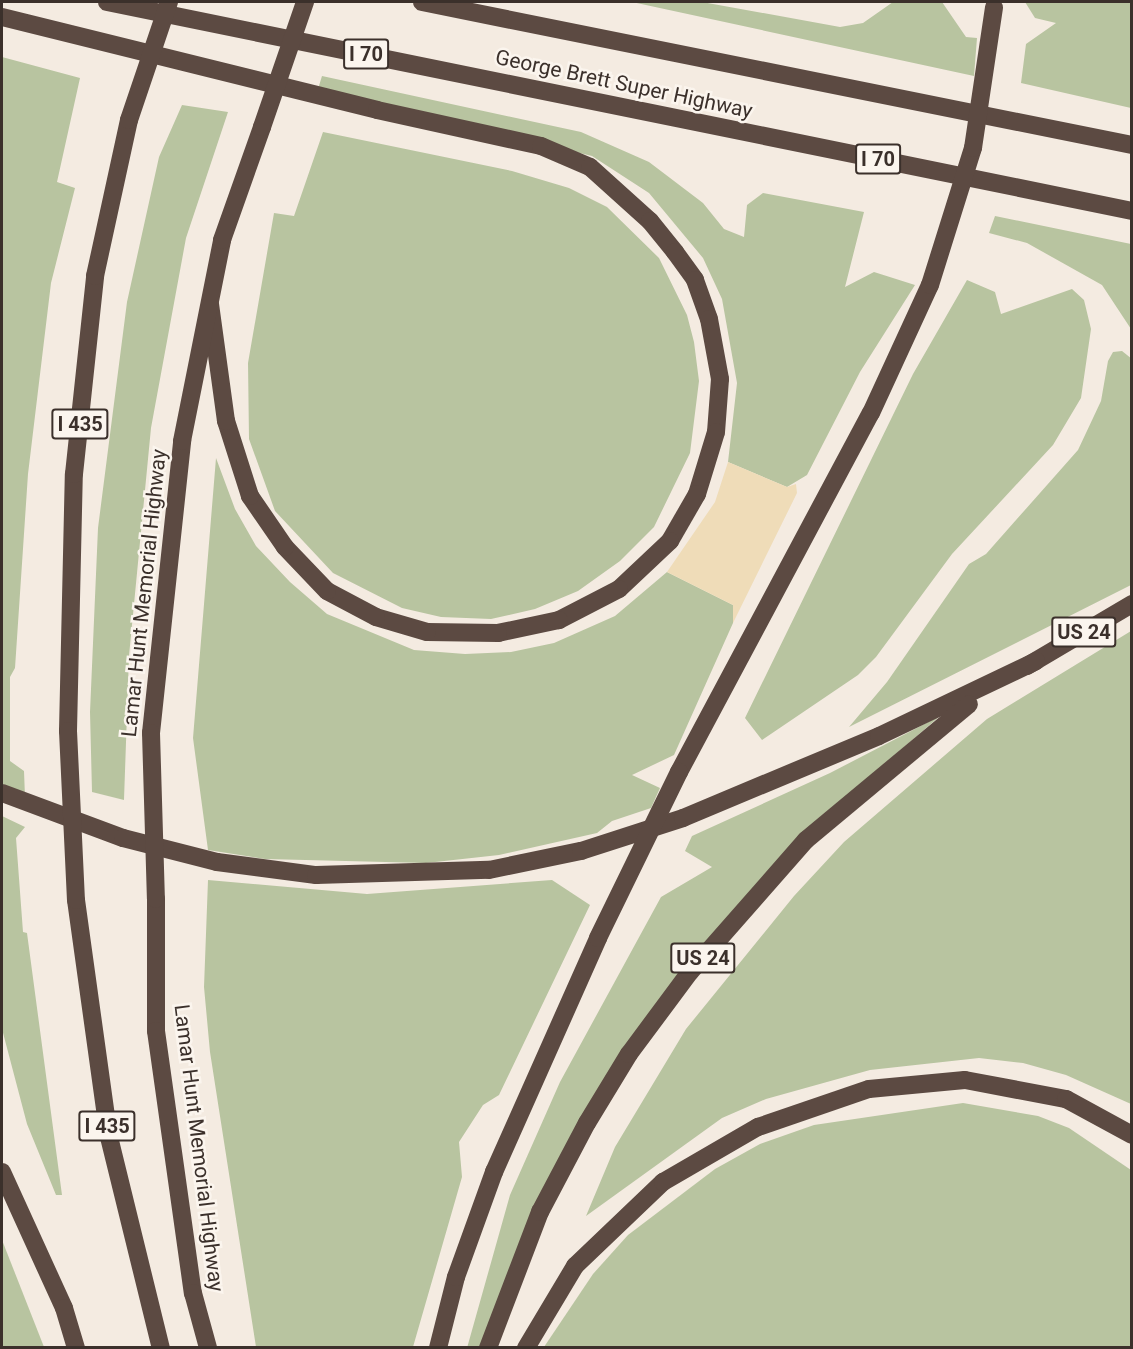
<!DOCTYPE html>
<style>
body{margin:0}
#map{position:relative;width:1133px;height:1349px;overflow:hidden;background:#f4ebe1;font-family:Roboto,sans-serif}
div>[style]{position:absolute}
.green>*{inset:0;background:#b8c4a0}
.sand>*{inset:0;background:#efdcb8}
.motorway>*{height:18px;margin:-9px;padding:0 9px;transform-origin:9px;border-radius:9px;background:#5c4a42}
.motorway-bridge>*{height:18px;margin:-9px;padding:0 9px;transform-origin:9px;border-radius:9px;background:#5c4a42}
span{translate:-50% -50%;white-space:nowrap;text-align:center;line-height:1.15;-webkit-text-stroke:5px #fbf5ee;paint-order:stroke}
.shield-label span{padding:2px 4px;background:#fbf5ee;border:2px solid;border-radius:4px;-webkit-text-stroke-width:0}
.shield-label{font-size:20px;color:#3b302b;font-weight:700}
.street-label{font-size:21px;color:#3b302b}
.frame{position:absolute;inset:0;border:3px solid #3b302b;pointer-events:none}
</style>
<div id="map">
<div class="green">
<i style="clip-path:polygon(632px 2px,702px 2px,840px 27px,863px 23px,893px 2px,942px 2px,966px 37px,977px 38px,974px 76px)"></i>
<i style="clip-path:polygon(1025px 2px,1131px 2px,1131px 108px,1021px 83px,1026px 44px,1056px 23px,1035px 18px)"></i>
<i style="clip-path:polygon(2px 57px,80px 78px,57px 182px,75px 188px,51px 283px,28px 474px,15px 668px,10px 677px,10px 761px,24px 771px,25px 797px,2px 784px)"></i>
<i style="clip-path:polygon(322px 76px,581px 132px,649px 162px,703px 203px,724px 229px,744px 237px,747px 205px,763px 193px,864px 212px,845px 287px,874px 272px,915px 285px,860px 372px,807px 475px,787px 487px,728px 462px,737px 383px,722px 299px,703px 258px,649px 193px,592px 156px,318px 89px)"></i>
<i style="clip-path:polygon(182px 105px,228px 112px,186px 238px,151px 428px,129px 656px,124px 800px,92px 792px,90px 712px,98px 528px,127px 302px,159px 157px)"></i>
<i style="clip-path:polygon(323px 132px,512px 171px,569px 188px,607px 207px,659px 258px,687px 315px,694px 342px,699px 381px,690px 453px,654px 527px,620px 561px,578px 591px,535px 609px,491px 619px,441px 617px,402px 608px,333px 573px,275px 511px,249px 439px,248px 363px,274px 213px,294px 216px)"></i>
<i style="clip-path:polygon(995px 216px,1131px 244px,1131px 329px,1102px 285px,1027px 243px,989px 233px)"></i>
<i style="clip-path:polygon(967px 280px,995px 292px,1001px 314px,1072px 289px,1084px 300px,1091px 329px,1081px 398px,1053px 445px,952px 554px,876px 657px,858px 675px,762px 740px,745px 718px,913px 374px)"></i>
<i style="clip-path:polygon(1122px 351px,1132px 359px,1131px 585px,849px 727px,887px 682px,969px 564px,986px 554px,1078px 450px,1101px 401px,1108px 361px,1113px 352px)"></i>
<i style="clip-path:polygon(216px 458px,235px 509px,256px 546px,290px 582px,327px 614px,414px 650px,465px 654px,511px 652px,554px 643px,615px 616px,667px 572px,733px 605px,733px 623px,674px 755px,632px 775px,660px 788px,651px 808px,612px 821px,597px 833px,499px 855px,426px 863px,265px 859px,208px 850px,193px 738px)"></i>
<i style="clip-path:polygon(1131px 631px,1131px 1104px,1066px 1075px,1023px 1063px,979px 1058px,870px 1070px,766px 1099px,722px 1118px,586px 1216px,615px 1147px,686px 1029px,794px 896px,844px 842px,987px 719px)"></i>
<i style="clip-path:polygon(940px 716px,825px 815px,618px 1062px,481px 1347px,467px 1348px,510px 1195px,560px 1082px,661px 897px,712px 867px,685px 851px,692px 836px,830px 773px)"></i>
<i style="clip-path:polygon(2px 816px,25px 827px,16px 838px,23px 932px,27px 933px,62px 1195px,56px 1195px,27px 1124px,2px 1029px)"></i>
<i style="clip-path:polygon(208px 880px,367px 894px,552px 880px,590px 905px,499px 1095px,483px 1105px,459px 1142px,462px 1177px,413px 1347px,256px 1347px,210px 1052px,204px 987px)"></i>
<i style="clip-path:polygon(963px 1103px,1038px 1116px,1069px 1128px,1131px 1170px,1131px 1347px,544px 1347px,593px 1274px,628px 1235px,715px 1169px,760px 1144px,814px 1125px)"></i>
<i style="clip-path:polygon(2px 1240px,44px 1347px,2px 1347px)"></i>
</div>
<div class="sand">
<i style="clip-path:polygon(728px 462px,787px 487px,796px 484px,797px 493px,733px 623px,733px 605px,667px 572px,715px 502px)"></i>
</div>
<div class="motorway">
<i style="left:107px;top:2px;width:1046px;rotate:11.52deg"></i>
<i style="left:422px;top:2px;width:724px;rotate:11.39deg"></i>
<i style="left:2px;top:17px;width:386px;rotate:13.9deg"></i>
<i style="left:377px;top:110px;width:168px;rotate:12.4deg"></i>
<i style="left:541px;top:146px;width:53px;rotate:23.2deg"></i>
<i style="left:590px;top:167px;width:81px;rotate:42deg"></i>
<i style="left:650px;top:221px;width:40px;rotate:51deg"></i>
<i style="left:675px;top:252px;width:34px;rotate:54deg"></i>
<i style="left:695px;top:280px;width:41px;rotate:70.3deg"></i>
<i style="left:709px;top:319px;width:61px;rotate:79.6deg"></i>
<i style="left:720px;top:379px;width:53px;rotate:94.3deg"></i>
<i style="left:716px;top:432px;width:65px;rotate:107deg"></i>
<i style="left:697px;top:494px;width:54px;rotate:119.9deg"></i>
<i style="left:670px;top:541px;width:70px;rotate:136.7deg"></i>
<i style="left:619px;top:589px;width:68px;rotate:152.7deg"></i>
<i style="left:559px;top:620px;width:62px;rotate:168deg"></i>
<i style="left:498px;top:633px;width:71px;rotate:-179.2deg"></i>
<i style="left:427px;top:632px;width:53px;rotate:-163.6deg"></i>
<i style="left:376px;top:617px;width:55px;rotate:-152deg"></i>
<i style="left:327px;top:591px;width:61px;rotate:-133.7deg"></i>
<i style="left:285px;top:547px;width:62px;rotate:-124.5deg"></i>
<i style="left:250px;top:496px;width:79px;rotate:-107.7deg"></i>
<i style="left:226px;top:421px;width:118px;rotate:-97.8deg"></i>
<i style="left:1027px;top:666px;width:122px;rotate:-30.6deg"></i>
<i style="left:68px;top:731px;width:257px;rotate:-88.7deg"></i>
<i style="left:74px;top:474px;width:199px;rotate:-83.9deg"></i>
<i style="left:95px;top:276px;width:160px;rotate:-77.7deg"></i>
<i style="left:151px;top:733px;width:294px;rotate:-83.9deg"></i>
<i style="left:182px;top:441px;width:205px;rotate:-78.7deg"></i>
<i style="left:222px;top:240px;width:120px;rotate:-70.5deg"></i>
<i style="left:679px;top:772px;width:407px;rotate:-61.9deg"></i>
<i style="left:871px;top:413px;width:141px;rotate:-65.3deg"></i>
<i style="left:2px;top:793px;width:129px;rotate:20.4deg"></i>
<i style="left:123px;top:838px;width:97px;rotate:14.3deg"></i>
<i style="left:217px;top:862px;width:100px;rotate:7.5deg"></i>
<i style="left:316px;top:875px;width:173px;rotate:-1.7deg"></i>
<i style="left:489px;top:870px;width:94px;rotate:-11.7deg"></i>
<i style="left:581px;top:851px;width:107px;rotate:-17.9deg"></i>
<i style="left:683px;top:818px;width:212px;rotate:-22.7deg"></i>
<i style="left:879px;top:736px;width:174px;rotate:-25.5deg"></i>
<i style="left:156px;top:899px;width:132px;rotate:90deg"></i>
<i style="left:156px;top:1031px;width:265px;rotate:82deg"></i>
<i style="left:193px;top:1293px;width:57px;rotate:74.7deg"></i>
<i style="left:76px;top:900px;width:239px;rotate:82.1deg"></i>
<i style="left:109px;top:1137px;width:217px;rotate:76.2deg"></i>
<i style="left:2px;top:1172px;width:149px;rotate:65.5deg"></i>
<i style="left:64px;top:1308px;width:42px;rotate:73.3deg"></i>
<i style="left:438px;top:1348px;width:73px;rotate:-75.8deg"></i>
<i style="left:456px;top:1277px;width:112px;rotate:-70.1deg"></i>
<i style="left:494px;top:1172px;width:256px;rotate:-66deg"></i>
<i style="left:488px;top:1348px;width:146px;rotate:-69.1deg"></i>
<i style="left:540px;top:1212px;width:101px;rotate:-62.2deg"></i>
<i style="left:587px;top:1123px;width:81px;rotate:-58.7deg"></i>
<i style="left:629px;top:1054px;width:102px;rotate:-53.4deg"></i>
<i style="left:690px;top:972px;width:176px;rotate:-48.7deg"></i>
<i style="left:806px;top:840px;width:212px;rotate:-39.8deg"></i>
<i style="left:526px;top:1348px;width:96px;rotate:-59.1deg"></i>
<i style="left:575px;top:1266px;width:122px;rotate:-43.7deg"></i>
<i style="left:663px;top:1182px;width:110px;rotate:-30.1deg"></i>
<i style="left:758px;top:1127px;width:117px;rotate:-18.9deg"></i>
<i style="left:869px;top:1089px;width:96px;rotate:-5.4deg"></i>
<i style="left:965px;top:1080px;width:103px;rotate:10.7deg"></i>
<i style="left:1066px;top:1099px;width:75px;rotate:28.6deg"></i>
</div>
<div class="motorway-bridge">
<i style="left:129px;top:120px;width:125px;rotate:-71.3deg"></i>
<i style="left:262px;top:127px;width:132px;rotate:-71deg"></i>
<i style="left:930px;top:285px;width:144px;rotate:-72.6deg"></i>
<i style="left:973px;top:148px;width:142px;rotate:-81.5deg"></i>
<i style="left:68px;top:731px;width:169px;rotate:87.3deg"></i>
<i style="left:151px;top:733px;width:166px;rotate:88.3deg"></i>
<i style="left:598px;top:938px;width:185px;rotate:-64deg"></i>
</div>
<div class="shield-label">
<span style="left:366px;top:54px">I 70</span>
<span style="left:878px;top:159px">I 70</span>
<span style="left:80px;top:424px">I 435</span>
<span style="left:1084px;top:632px">US 24</span>
<span style="left:703px;top:958px">US 24</span>
<span style="left:107px;top:1126px">I 435</span>
</div>
<div class="street-label">
<span style="left:624px;top:84px;rotate:12deg">George Brett Super Highway</span>
<span style="left:144px;top:593px;rotate:-84deg">Lamar Hunt Memorial Highway</span>
<span style="left:199px;top:1148px;rotate:83deg">Lamar Hunt Memorial Highway</span>
</div>
<div class="frame"></div>
</div>
